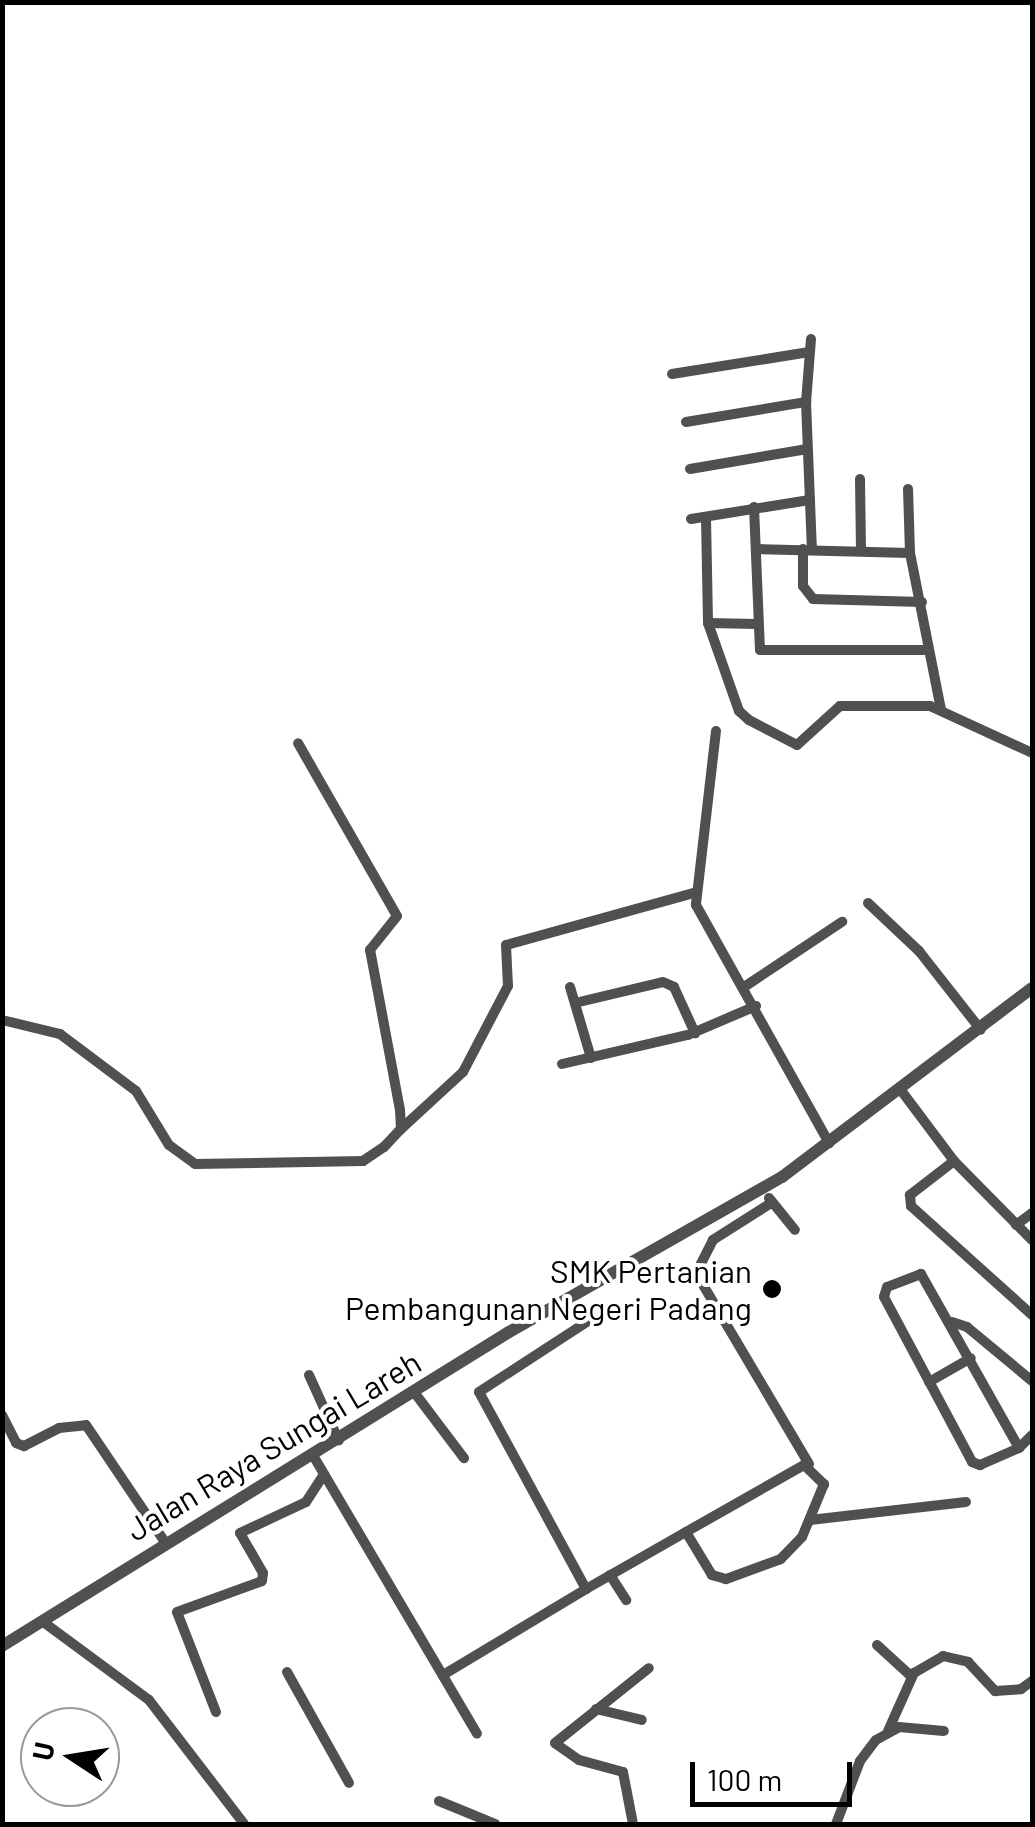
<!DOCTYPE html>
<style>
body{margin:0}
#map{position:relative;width:1035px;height:1827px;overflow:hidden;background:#fff;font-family:Barlow,sans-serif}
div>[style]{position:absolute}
.minor>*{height:10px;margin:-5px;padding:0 5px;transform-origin:5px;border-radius:5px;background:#505050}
.tertiary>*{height:12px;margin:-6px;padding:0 6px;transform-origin:6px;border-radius:6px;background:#505050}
.dots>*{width:28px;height:28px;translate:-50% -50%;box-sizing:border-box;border:5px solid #fff;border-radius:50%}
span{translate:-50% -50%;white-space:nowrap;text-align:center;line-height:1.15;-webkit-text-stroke:8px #fff;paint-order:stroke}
.poi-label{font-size:32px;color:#000}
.right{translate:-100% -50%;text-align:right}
.street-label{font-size:32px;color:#000}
.frame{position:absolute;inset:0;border:5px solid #000;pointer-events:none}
.north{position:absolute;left:20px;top:1707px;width:100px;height:100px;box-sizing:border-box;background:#fff;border:2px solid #999;border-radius:50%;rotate:282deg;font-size:28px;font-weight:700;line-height:40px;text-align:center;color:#000}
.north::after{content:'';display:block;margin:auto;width:35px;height:45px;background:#000;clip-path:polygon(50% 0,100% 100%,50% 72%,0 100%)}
.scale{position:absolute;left:690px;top:1762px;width:162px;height:45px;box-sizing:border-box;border:5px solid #000;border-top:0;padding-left:12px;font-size:30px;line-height:35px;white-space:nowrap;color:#000;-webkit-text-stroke:8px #fff;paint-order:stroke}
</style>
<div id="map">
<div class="minor">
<i style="left:811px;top:339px;width:63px;rotate:94.5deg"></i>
<i style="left:806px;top:402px;width:147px;rotate:87.7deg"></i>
<i style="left:672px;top:374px;width:139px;rotate:-9.1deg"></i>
<i style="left:686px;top:422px;width:122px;rotate:-9.5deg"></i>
<i style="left:690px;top:469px;width:119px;rotate:-9.7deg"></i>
<i style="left:860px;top:479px;width:71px;rotate:89.2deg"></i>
<i style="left:908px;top:489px;width:64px;rotate:88.2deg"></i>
<i style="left:754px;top:507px;width:143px;rotate:87.6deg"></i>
<i style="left:760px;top:650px;width:169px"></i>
<i style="left:706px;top:518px;width:105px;rotate:88.9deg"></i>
<i style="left:708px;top:623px;width:93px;rotate:70.6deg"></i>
<i style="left:739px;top:711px;width:13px;rotate:42deg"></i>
<i style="left:749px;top:720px;width:54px;rotate:27.5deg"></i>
<i style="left:797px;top:745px;width:58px;rotate:-42.2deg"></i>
<i style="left:840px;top:706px;width:90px"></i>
<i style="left:930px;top:706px;width:112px;rotate:24.7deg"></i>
<i style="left:691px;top:519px;width:120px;rotate:-9.1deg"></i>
<i style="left:757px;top:549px;width:153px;rotate:1.5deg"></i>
<i style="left:910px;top:553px;width:159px;rotate:78.8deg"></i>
<i style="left:803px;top:549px;width:37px;rotate:90deg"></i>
<i style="left:803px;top:586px;width:16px;rotate:52deg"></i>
<i style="left:813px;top:599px;width:109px;rotate:1.6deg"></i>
<i style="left:708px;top:623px;width:49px;rotate:1.2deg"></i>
<i style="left:716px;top:731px;width:175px;rotate:96.6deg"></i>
<i style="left:696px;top:905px;width:273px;rotate:60.8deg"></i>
<i style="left:868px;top:903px;width:70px;rotate:43.3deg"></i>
<i style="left:919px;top:951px;width:100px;rotate:51.9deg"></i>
<i style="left:570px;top:987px;width:74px;rotate:73.5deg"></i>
<i style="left:744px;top:987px;width:118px;rotate:-33.6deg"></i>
<i style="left:575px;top:1003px;width:90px;rotate:-13.4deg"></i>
<i style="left:663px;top:982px;width:12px;rotate:24deg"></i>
<i style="left:674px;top:987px;width:51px;rotate:65.5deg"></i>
<i style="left:2px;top:1020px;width:60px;rotate:13.6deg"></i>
<i style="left:60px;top:1034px;width:95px;rotate:36.9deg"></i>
<i style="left:136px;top:1091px;width:63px;rotate:58.6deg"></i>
<i style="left:169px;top:1145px;width:32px;rotate:36deg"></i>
<i style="left:195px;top:1164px;width:168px;rotate:-1deg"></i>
<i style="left:363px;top:1161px;width:25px;rotate:-34deg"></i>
<i style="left:384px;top:1147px;width:25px;rotate:-47deg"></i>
<i style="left:401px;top:1129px;width:19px;rotate:-93deg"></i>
<i style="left:400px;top:1110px;width:163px;rotate:-100.6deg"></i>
<i style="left:370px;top:950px;width:43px;rotate:-51.5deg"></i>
<i style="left:397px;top:916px;width:199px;rotate:-119.8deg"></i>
<i style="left:562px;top:1064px;width:129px;rotate:-13deg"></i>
<i style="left:688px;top:1035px;width:74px;rotate:-23.1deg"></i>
<i style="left:900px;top:1089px;width:90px;rotate:53.1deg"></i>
<i style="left:954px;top:1161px;width:111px;rotate:45.4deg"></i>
<i style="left:401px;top:1129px;width:84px;rotate:-42.6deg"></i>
<i style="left:463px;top:1072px;width:97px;rotate:-62.4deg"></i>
<i style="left:508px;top:986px;width:41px;rotate:-92.8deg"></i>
<i style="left:506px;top:945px;width:198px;rotate:-15.5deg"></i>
<i style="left:954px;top:1161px;width:56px;rotate:142.3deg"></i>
<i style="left:910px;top:1195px;width:11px;rotate:85deg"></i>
<i style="left:911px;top:1206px;width:163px;rotate:42deg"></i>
<i style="left:769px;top:1198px;width:41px;rotate:50.9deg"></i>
<i style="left:771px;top:1203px;width:69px;rotate:147.5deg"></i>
<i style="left:713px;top:1240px;width:37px;rotate:117deg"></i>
<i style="left:696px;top:1273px;width:222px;rotate:59.4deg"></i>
<i style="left:1016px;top:1225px;width:20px;rotate:-37deg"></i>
<i style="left:952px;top:1322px;width:16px;rotate:18deg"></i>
<i style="left:967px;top:1327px;width:85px;rotate:39.7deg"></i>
<i style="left:309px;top:1375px;width:72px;rotate:65.6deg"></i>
<i style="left:929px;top:1382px;width:48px;rotate:-29.7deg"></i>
<i style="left:414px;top:1392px;width:83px;rotate:52.9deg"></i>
<i style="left:2px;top:1415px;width:31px;rotate:63deg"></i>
<i style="left:16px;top:1443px;width:9px;rotate:21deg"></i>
<i style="left:24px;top:1446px;width:39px;rotate:-27deg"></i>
<i style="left:59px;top:1428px;width:27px;rotate:-6deg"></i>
<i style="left:86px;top:1425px;width:141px;rotate:56deg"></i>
<i style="left:1019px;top:1448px;width:200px;rotate:-119.4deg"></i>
<i style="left:921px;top:1274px;width:36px;rotate:159deg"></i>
<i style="left:887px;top:1287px;width:10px;rotate:107deg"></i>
<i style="left:884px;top:1297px;width:187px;rotate:61.9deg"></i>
<i style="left:972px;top:1462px;width:9px;rotate:21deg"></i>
<i style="left:980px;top:1465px;width:43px;rotate:-23.6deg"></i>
<i style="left:1019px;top:1448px;width:18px;rotate:-45deg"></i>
<i style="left:314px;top:1457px;width:321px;rotate:59.5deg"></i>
<i style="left:810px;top:1520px;width:157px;rotate:-6.6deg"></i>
<i style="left:610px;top:1575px;width:30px;rotate:57deg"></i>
<i style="left:586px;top:1589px;width:224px;rotate:-118.5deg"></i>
<i style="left:479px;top:1392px;width:136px;rotate:-33deg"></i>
<i style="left:46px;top:1624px;width:128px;rotate:36.4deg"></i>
<i style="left:149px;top:1700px;width:156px;rotate:52.5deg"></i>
<i style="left:877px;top:1645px;width:47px;rotate:42.4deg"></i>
<i style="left:287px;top:1672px;width:127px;rotate:60.8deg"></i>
<i style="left:443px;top:1675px;width:167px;rotate:-31deg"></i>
<i style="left:586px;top:1589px;width:115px;rotate:-29.7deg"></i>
<i style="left:686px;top:1532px;width:136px;rotate:-29.6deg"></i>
<i style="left:804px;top:1465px;width:28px;rotate:44deg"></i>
<i style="left:824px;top:1484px;width:57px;rotate:112.5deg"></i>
<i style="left:802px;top:1537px;width:30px;rotate:134deg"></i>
<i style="left:781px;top:1559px;width:59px;rotate:160deg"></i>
<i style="left:726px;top:1579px;width:15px;rotate:-164deg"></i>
<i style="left:712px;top:1575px;width:50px;rotate:-121.2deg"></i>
<i style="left:596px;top:1709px;width:47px;rotate:13.4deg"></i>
<i style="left:216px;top:1712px;width:107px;rotate:-111.3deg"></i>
<i style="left:177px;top:1612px;width:90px;rotate:-20deg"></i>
<i style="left:262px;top:1581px;width:8px;rotate:-83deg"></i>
<i style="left:263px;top:1573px;width:46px;rotate:-119.9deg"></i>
<i style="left:240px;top:1533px;width:73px;rotate:-25.2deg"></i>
<i style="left:306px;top:1502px;width:33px;rotate:-57deg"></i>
<i style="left:888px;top:1731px;width:64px;rotate:-65.9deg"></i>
<i style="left:914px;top:1673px;width:34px;rotate:-30deg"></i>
<i style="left:943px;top:1656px;width:26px;rotate:13deg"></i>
<i style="left:968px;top:1662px;width:40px;rotate:47deg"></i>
<i style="left:995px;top:1691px;width:26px;rotate:-4deg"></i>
<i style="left:1021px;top:1689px;width:14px;rotate:-36deg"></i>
<i style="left:439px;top:1801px;width:61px;rotate:22.3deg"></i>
<i style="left:633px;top:1824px;width:53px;rotate:-100.9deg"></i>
<i style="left:623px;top:1772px;width:46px;rotate:-164.7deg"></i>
<i style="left:579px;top:1760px;width:29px;rotate:-145deg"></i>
<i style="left:555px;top:1743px;width:120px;rotate:-38.6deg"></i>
<i style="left:836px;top:1824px;width:67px;rotate:-69.1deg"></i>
<i style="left:860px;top:1761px;width:26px;rotate:-53deg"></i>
<i style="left:876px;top:1740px;width:26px;rotate:-29deg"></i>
<i style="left:899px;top:1727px;width:45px;rotate:5.1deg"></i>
</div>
<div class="tertiary">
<i style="left:2px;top:1646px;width:596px;rotate:-31.77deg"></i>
<i style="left:509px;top:1332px;width:314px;rotate:-29.6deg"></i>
<i style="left:782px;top:1177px;width:313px;rotate:-37.1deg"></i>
</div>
<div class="dots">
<i style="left:772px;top:1289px;background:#000"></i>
</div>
<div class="poi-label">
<span class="right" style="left:752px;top:1289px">SMK Pertanian<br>Pembangunan Negeri Padang</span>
</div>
<div class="street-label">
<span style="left:273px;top:1445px;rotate:-31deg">Jalan Raya Sungai Lareh</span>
</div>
<div class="frame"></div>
<div class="north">U</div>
<div class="scale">100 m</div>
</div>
